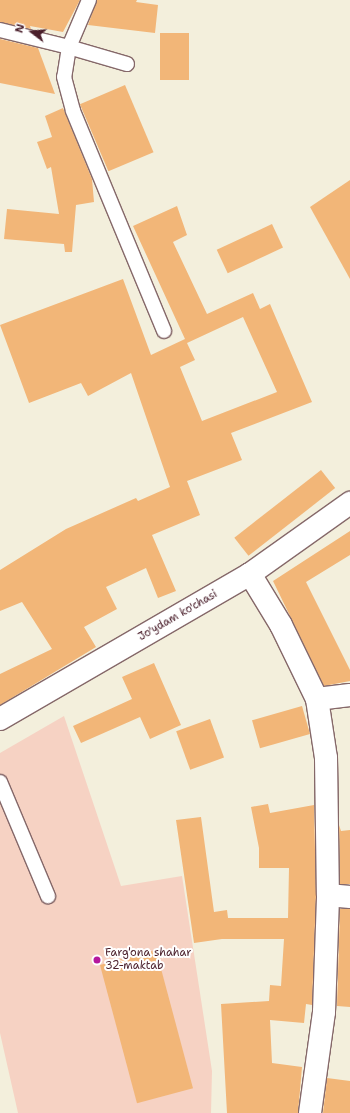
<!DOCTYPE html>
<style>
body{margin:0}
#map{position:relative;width:350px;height:1113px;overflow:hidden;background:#f3efdc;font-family:"Shantell Sans",sans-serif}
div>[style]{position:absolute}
.built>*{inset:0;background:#f6d2c3}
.building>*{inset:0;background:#f2b678;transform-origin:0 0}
.roads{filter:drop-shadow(1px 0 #856869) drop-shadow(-1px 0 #856869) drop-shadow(0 1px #856869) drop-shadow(0 -1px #856869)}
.lane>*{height:14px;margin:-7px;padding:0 7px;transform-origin:7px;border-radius:7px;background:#fff}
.street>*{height:22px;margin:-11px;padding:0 11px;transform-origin:11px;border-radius:11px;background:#fff}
.dots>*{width:11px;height:11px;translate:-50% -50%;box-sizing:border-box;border:2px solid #fff;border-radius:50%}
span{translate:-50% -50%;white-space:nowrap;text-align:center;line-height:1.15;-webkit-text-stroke:4px #fff;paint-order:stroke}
.street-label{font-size:11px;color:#4a1f2b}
.poi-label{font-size:11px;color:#4a1f2b}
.left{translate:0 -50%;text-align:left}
.north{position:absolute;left:12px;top:12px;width:40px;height:40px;-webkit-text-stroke:3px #fff;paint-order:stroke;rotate:286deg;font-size:11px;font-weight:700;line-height:16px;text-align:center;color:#4a1f2b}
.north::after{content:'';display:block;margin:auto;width:14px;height:18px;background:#4a1f2b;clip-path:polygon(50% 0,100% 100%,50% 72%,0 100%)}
</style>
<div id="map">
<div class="built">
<i style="clip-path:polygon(64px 716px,121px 886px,182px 876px,212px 1071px,211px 1113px,18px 1113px,0 1033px,0 753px)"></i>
</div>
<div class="building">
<i style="clip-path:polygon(0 0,80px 0,63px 32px,30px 26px,31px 29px,0 22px)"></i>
<i style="clip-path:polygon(97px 0,137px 0,136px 2px,158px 5px,155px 33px,88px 25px)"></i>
<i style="left:160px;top:33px;width:29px;height:47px"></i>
<i style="clip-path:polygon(0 39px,38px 48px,55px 94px,0 83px)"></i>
<i style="left:125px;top:85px;width:73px;height:49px;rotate:67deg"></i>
<i style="clip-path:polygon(63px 108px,92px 179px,94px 202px,76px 205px,72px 252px,65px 252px,64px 244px,4px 239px,7px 209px,59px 214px,51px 167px,47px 169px,37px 142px,52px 137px,45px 116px)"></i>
<i style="clip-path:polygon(350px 180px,350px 279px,310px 207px)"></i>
<i style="clip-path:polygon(evenodd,177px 206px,187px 235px,173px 242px,207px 314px,253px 293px,260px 309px,270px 304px,312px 402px,231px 433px,242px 460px,187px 481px,200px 515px,152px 535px,176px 591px,158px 598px,146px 568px,106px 587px,117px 609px,84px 627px,96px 647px,0 705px,0 674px,52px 649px,22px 602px,0 611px,0 570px,66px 529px,136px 498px,138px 501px,170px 487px,131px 373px,88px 396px,81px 383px,29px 403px,0 325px,123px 279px,151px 355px,185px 339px,133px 226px,177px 206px,243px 317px,277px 392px,202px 421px,180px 367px,195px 360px,187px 343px,243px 317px)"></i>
<i style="left:272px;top:224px;width:26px;height:61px;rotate:65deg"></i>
<i style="left:321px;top:470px;width:23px;height:110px;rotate:52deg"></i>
<i style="clip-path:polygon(350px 531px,350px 555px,306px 582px,350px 670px,350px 681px,324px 686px,273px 581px)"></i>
<i style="clip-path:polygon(154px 663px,181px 725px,150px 739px,140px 717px,81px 743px,73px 726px,132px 699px,122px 677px)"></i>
<i style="left:302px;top:706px;width:29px;height:52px;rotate:74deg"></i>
<i style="left:210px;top:719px;width:41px;height:36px;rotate:70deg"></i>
<i style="clip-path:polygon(268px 804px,270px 813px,314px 805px,316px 895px,312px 1005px,306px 1004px,304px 1023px,270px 1020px,272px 1063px,302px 1067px,298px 1113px,227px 1113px,221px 1004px,269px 1001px,270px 985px,281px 986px,284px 939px,222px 939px,194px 943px,176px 820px,201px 817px,214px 912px,227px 910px,228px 918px,288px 918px,289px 868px,259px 868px,259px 848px,251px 807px)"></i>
<i style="clip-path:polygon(339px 825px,341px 831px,350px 830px,350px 884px,340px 884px)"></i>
<i style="clip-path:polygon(340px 909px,350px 909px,350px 1007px,337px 1006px)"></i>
<i style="left:156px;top:950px;width:143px;height:58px;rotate:75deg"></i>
<i style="clip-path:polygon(327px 1078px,350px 1081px,350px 1113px,323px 1113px)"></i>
</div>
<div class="roads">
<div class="lane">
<i style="left:0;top:30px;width:71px;rotate:13.8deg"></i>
<i style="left:69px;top:47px;width:51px;rotate:-66.9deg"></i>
<i style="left:127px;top:64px;width:60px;rotate:-163.7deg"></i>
<i style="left:69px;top:47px;width:30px;rotate:99deg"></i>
<i style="left:64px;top:77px;width:35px;rotate:75deg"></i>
<i style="left:73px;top:111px;width:238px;rotate:67.5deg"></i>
<i style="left:0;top:782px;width:124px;rotate:67.2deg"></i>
</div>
<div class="street">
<i style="left:250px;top:574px;width:60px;rotate:58.7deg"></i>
<i style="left:281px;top:625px;width:82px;rotate:64.1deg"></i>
<i style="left:317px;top:699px;width:60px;rotate:81.3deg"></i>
<i style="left:326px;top:758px;width:137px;rotate:89.2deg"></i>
<i style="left:317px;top:699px;width:33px;rotate:-7deg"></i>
<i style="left:0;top:719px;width:289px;rotate:-30.1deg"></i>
<i style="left:250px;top:574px;width:123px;rotate:-35.4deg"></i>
<i style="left:310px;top:1113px;width:102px;rotate:-82.1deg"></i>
<i style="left:324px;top:1012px;width:117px;rotate:-88deg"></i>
<i style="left:328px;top:895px;width:22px;rotate:5deg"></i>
</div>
</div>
<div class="dots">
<i style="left:97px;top:960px;background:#b5179e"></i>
</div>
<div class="street-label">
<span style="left:178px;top:616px;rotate:-30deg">Jo'ydam ko'chasi</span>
</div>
<div class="poi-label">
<span class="left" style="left:105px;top:960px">Farg'ona shahar<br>32-maktab</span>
</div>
<div class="north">N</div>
</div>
